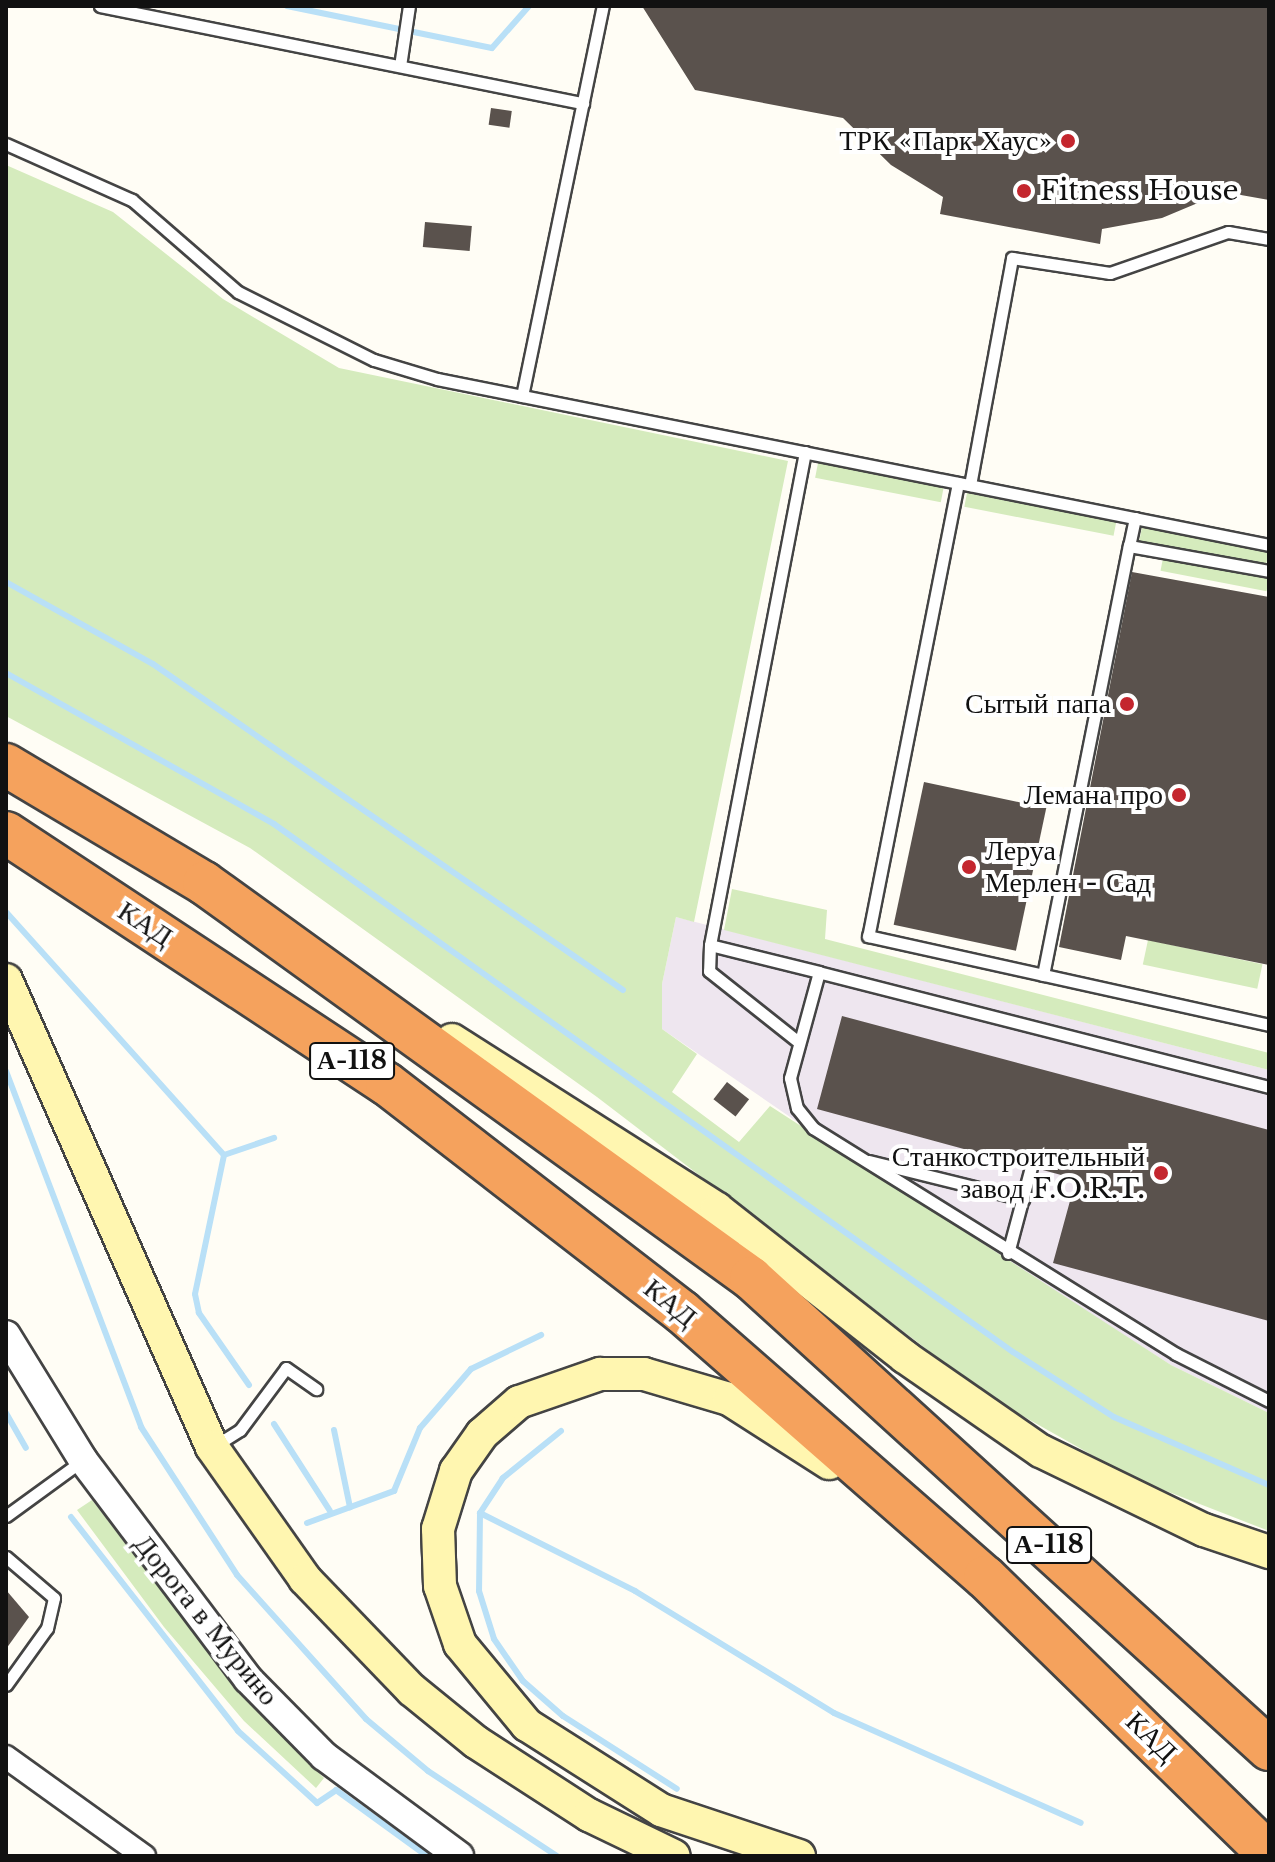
<!DOCTYPE html>
<meta charset="utf-8">
<style>
body{margin:0}
#map{position:relative;width:1275px;height:1862px;overflow:hidden;background:#fffdf5;font-family:"Libre Baskerville",serif}
div>[style]{position:absolute}
.industrial>*{inset:0;background:#eee6ef}
.green>*{inset:0;background:#d5ebbd;transform-origin:0 0}
.stream>*{height:6px;margin:-3px;padding:0 3px;transform-origin:3px;border-radius:3px;background:#b9e0f7}
.building>*{inset:0;background:#5a524d;transform-origin:0 0}
.roads{filter:drop-shadow(2px 0 #444) drop-shadow(-2px 0 #444) drop-shadow(0 2px #444) drop-shadow(0 -2px #444)}
.service>*{height:11px;margin:-5.5px;padding:0 5.5px;transform-origin:5.5px;border-radius:5.5px;background:#fff}
.minor>*{height:22px;margin:-11px;padding:0 11px;transform-origin:11px;border-radius:11px;background:#fff}
.tertiary>*{height:28px;margin:-14px;padding:0 14px;transform-origin:14px;border-radius:14px;background:#fff}
.secondary>*{height:32px;margin:-16px;padding:0 16px;transform-origin:16px;border-radius:16px;background:#fff6b0}
.motorway>*{height:42px;margin:-21px;padding:0 21px;transform-origin:21px;border-radius:21px;background:#f5a25d}
.dots>*{width:22px;height:22px;translate:-50% -50%;box-sizing:border-box;border:4px solid #fff;border-radius:50%}
span{translate:-50% -50%;white-space:nowrap;text-align:center;line-height:1.15;-webkit-text-stroke:8px #fff;paint-order:stroke}
.shield-label span{padding:2px 6px;background:#fff;border:2px solid;border-radius:6px;-webkit-text-stroke-width:0}
.shield-label{font-size:26px;color:#111;font-weight:700}
.poi-label{font-size:28px;color:#111}
.right{translate:-100% -50%;text-align:right}
.left{translate:0 -50%;text-align:left}
.street-label{font-size:28px;color:#111}
.frame{position:absolute;inset:0;border:8px solid #111;pointer-events:none}
</style>
<div id="map">
<div class="industrial">
<i style="clip-path:polygon(676px 917px,1269px 1070px,1269px 1413px,1171px 1365px,917px 1204px,662px 1029px,662px 984px)"></i>
</div>
<div class="green">
<i style="clip-path:polygon(6px 165px,113px 212px,223px 299px,339px 368px,788px 461px,694px 922px,676px 917px,662px 984px,662px 1029px,697px 1054px,672px 1092px,739px 1142px,770px 1106px,1171px 1365px,1269px 1413px,1269px 1531px,1133px 1478px,989px 1397px,597px 1097px,250px 848px,6px 716px)"></i>
<i style="left:818px;top:463px;width:128px;height:15px;rotate:11deg"></i>
<i style="left:967px;top:493px;width:152px;height:14px;rotate:11deg"></i>
<i style="left:1142px;top:527px;width:129px;height:14px;rotate:11deg"></i>
<i style="left:1163px;top:558px;width:108px;height:13px;rotate:11deg"></i>
<i style="clip-path:polygon(732px 889px,827px 910px,825px 939px,1269px 1053px,1269px 1070px,724px 930px)"></i>
<i style="left:1148px;top:940px;width:117px;height:25px;rotate:12deg"></i>
<i style="clip-path:polygon(92px 1500px,242px 1696px,324px 1778px,316px 1788px,244px 1721px,164px 1627px,77px 1510px)"></i>
</div>
<div class="stream">
<i style="left:287px;top:6px;width:209px;rotate:11.6deg"></i>
<i style="left:492px;top:48px;width:56px;rotate:-48.6deg"></i>
<i style="left:6px;top:582px;width:168px;rotate:29.2deg"></i>
<i style="left:153px;top:664px;width:572px;rotate:34.75deg"></i>
<i style="left:6px;top:673px;width:308px;rotate:29.4deg"></i>
<i style="left:274px;top:824px;width:908px;rotate:35.55deg"></i>
<i style="left:1013px;top:1352px;width:120px;rotate:32.8deg"></i>
<i style="left:1114px;top:1417px;width:169px;rotate:23.7deg"></i>
<i style="left:6px;top:912px;width:326px;rotate:48.1deg"></i>
<i style="left:6px;top:1071px;width:381px;rotate:69.2deg"></i>
<i style="left:141px;top:1427px;width:176px;rotate:57deg"></i>
<i style="left:237px;top:1575px;width:193px;rotate:48.1deg"></i>
<i style="left:366px;top:1719px;width:81px;rotate:40deg"></i>
<i style="left:428px;top:1771px;width:154px;rotate:33.4deg"></i>
<i style="left:249px;top:1385px;width:88px;rotate:-124.8deg"></i>
<i style="left:199px;top:1313px;width:19px;rotate:-102deg"></i>
<i style="left:195px;top:1294px;width:142px;rotate:-78.2deg"></i>
<i style="left:224px;top:1155px;width:53px;rotate:-18.8deg"></i>
<i style="left:6px;top:1413px;width:40px;rotate:60.3deg"></i>
<i style="left:274px;top:1424px;width:103px;rotate:57.2deg"></i>
<i style="left:334px;top:1430px;width:79px;rotate:78.3deg"></i>
<i style="left:561px;top:1431px;width:75px;rotate:141deg"></i>
<i style="left:503px;top:1478px;width:42px;rotate:123.3deg"></i>
<i style="left:480px;top:1513px;width:78px;rotate:90.7deg"></i>
<i style="left:479px;top:1591px;width:50px;rotate:72.6deg"></i>
<i style="left:494px;top:1639px;width:51px;rotate:55.4deg"></i>
<i style="left:523px;top:1681px;width:53px;rotate:41.2deg"></i>
<i style="left:563px;top:1716px;width:135px;rotate:32.6deg"></i>
<i style="left:480px;top:1513px;width:174px;rotate:26.7deg"></i>
<i style="left:635px;top:1591px;width:233px;rotate:31.5deg"></i>
<i style="left:834px;top:1713px;width:270px;rotate:24deg"></i>
<i style="left:71px;top:1517px;width:271px;rotate:52deg"></i>
<i style="left:238px;top:1731px;width:107px;rotate:42.3deg"></i>
<i style="left:317px;top:1803px;width:23px;rotate:-34deg"></i>
<i style="left:336px;top:1790px;width:112px;rotate:36deg"></i>
<i style="left:307px;top:1523px;width:93px;rotate:-20.2deg"></i>
<i style="left:394px;top:1491px;width:68px;rotate:-67.6deg"></i>
<i style="left:420px;top:1428px;width:78px;rotate:-49.2deg"></i>
<i style="left:471px;top:1369px;width:78px;rotate:-25.9deg"></i>
</div>
<div class="building">
<i style="clip-path:polygon(642px 6px,1269px 6px,1269px 200px,1224px 192px,1162px 218px,1102px 229px,1100px 244px,940px 214px,943px 197px,891px 165px,843px 118px,695px 90px)"></i>
<i style="left:491px;top:108px;width:21px;height:17px;rotate:8deg"></i>
<i style="left:425px;top:222px;width:47px;height:25px;rotate:5deg"></i>
<i style="clip-path:polygon(1132px 572px,1269px 597px,1269px 965px,1126px 936px,1121px 960px,1059px 947px)"></i>
<i style="left:924px;top:782px;width:125px;height:146px;rotate:12deg"></i>
<i style="clip-path:polygon(842px 1016px,1269px 1130px,1269px 1321px,1053px 1263px,1076px 1179px,1039px 1169px,1034px 1159px,1023px 1165px,817px 1109px)"></i>
<i style="left:727px;top:1082px;width:28px;height:22px;rotate:38deg"></i>
<i style="clip-path:polygon(6px 1590px,29px 1617px,6px 1649px)"></i>
</div>
<div class="roads">
<div class="service">
<i style="left:100px;top:6px;width:493px;rotate:11.4deg"></i>
<i style="left:400px;top:66px;width:61px;rotate:-81.5deg"></i>
<i style="left:6px;top:144px;width:138px;rotate:24deg"></i>
<i style="left:132px;top:200px;width:140px;rotate:41deg"></i>
<i style="left:238px;top:292px;width:152px;rotate:26.6deg"></i>
<i style="left:374px;top:360px;width:66px;rotate:16.8deg"></i>
<i style="left:437px;top:379px;width:848px;rotate:11.28deg"></i>
<i style="left:522px;top:396px;width:398px;rotate:-78.3deg"></i>
<i style="left:805px;top:452px;width:502px;rotate:100.91deg"></i>
<i style="left:710px;top:945px;width:112px;rotate:13.9deg"></i>
<i style="left:958px;top:483px;width:462px;rotate:101.2deg"></i>
<i style="left:868px;top:936px;width:411px;rotate:12.5deg"></i>
<i style="left:970px;top:485px;width:231px;rotate:-79.5deg"></i>
<i style="left:1012px;top:258px;width:99px;rotate:8.7deg"></i>
<i style="left:1110px;top:273px;width:125px;rotate:-19.2deg"></i>
<i style="left:1228px;top:232px;width:42px;rotate:9.7deg"></i>
<i style="left:1135px;top:518px;width:29px;rotate:102deg"></i>
<i style="left:1129px;top:546px;width:142px;rotate:10.1deg"></i>
<i style="left:710px;top:945px;width:26px;rotate:92deg"></i>
<i style="left:709px;top:971px;width:111px;rotate:38.4deg"></i>
<i style="left:1043px;top:975px;width:438px;rotate:-78.7deg"></i>
<i style="left:1269px;top:1087px;width:464px;rotate:-165.7deg"></i>
<i style="left:819px;top:972px;width:110px;rotate:105.3deg"></i>
<i style="left:790px;top:1078px;width:31px;rotate:77deg"></i>
<i style="left:797px;top:1108px;width:26px;rotate:51deg"></i>
<i style="left:813px;top:1128px;width:428px;rotate:31.9deg"></i>
<i style="left:1176px;top:1354px;width:104px;rotate:26.8deg"></i>
<i style="left:869px;top:1161px;width:159px;rotate:13.9deg"></i>
<i style="left:1008px;top:1253px;width:89px;rotate:-75deg"></i>
<i style="left:216px;top:1445px;width:28px;rotate:-32deg"></i>
<i style="left:240px;top:1430px;width:77px;rotate:-53.4deg"></i>
<i style="left:286px;top:1368px;width:37px;rotate:35deg"></i>
<i style="left:6px;top:1516px;width:95px;rotate:-36deg"></i>
<i style="left:6px;top:1557px;width:63px;rotate:40.5deg"></i>
<i style="left:54px;top:1598px;width:31px;rotate:103deg"></i>
<i style="left:47px;top:1628px;width:70px;rotate:125.7deg"></i>
</div>
<div class="minor">
<i style="left:6px;top:1757px;width:170px;rotate:35.7deg"></i>
</div>
<div class="tertiary">
<i style="left:6px;top:1335px;width:147px;rotate:58.4deg"></i>
<i style="left:83px;top:1460px;width:274px;rotate:53deg"></i>
<i style="left:248px;top:1679px;width:108px;rotate:45.4deg"></i>
<i style="left:324px;top:1756px;width:168px;rotate:36.5deg"></i>
</div>
<div class="secondary">
<i style="left:6px;top:980px;width:510px;rotate:66.2deg"></i>
<i style="left:212px;top:1447px;width:161px;rotate:54.8deg"></i>
<i style="left:305px;top:1579px;width:154px;rotate:46.1deg"></i>
<i style="left:412px;top:1690px;width:82px;rotate:39.1deg"></i>
<i style="left:476px;top:1742px;width:135px;rotate:32.9deg"></i>
<i style="left:589px;top:1815px;width:94px;rotate:25.8deg"></i>
<i style="left:452px;top:1040px;width:314px;rotate:32.5deg"></i>
<i style="left:717px;top:1209px;width:239px;rotate:38.2deg"></i>
<i style="left:905px;top:1357px;width:165px;rotate:34.7deg"></i>
<i style="left:1041px;top:1451px;width:181px;rotate:25.9deg"></i>
<i style="left:1204px;top:1530px;width:69px;rotate:18.7deg"></i>
<i style="left:799px;top:1856px;width:145px;rotate:-161.6deg"></i>
<i style="left:661px;top:1810px;width:159px;rotate:-147.6deg"></i>
<i style="left:527px;top:1725px;width:105px;rotate:-129.6deg"></i>
<i style="left:460px;top:1644px;width:61px;rotate:-109deg"></i>
<i style="left:440px;top:1586px;width:57px;rotate:-92deg"></i>
<i style="left:438px;top:1529px;width:61px;rotate:-72.8deg"></i>
<i style="left:456px;top:1471px;width:45px;rotate:-54.9deg"></i>
<i style="left:482px;top:1434px;width:49px;rotate:-40.9deg"></i>
<i style="left:519px;top:1402px;width:86px;rotate:-19.1deg"></i>
<i style="left:600px;top:1374px;width:44px"></i>
<i style="left:644px;top:1374px;width:89px;rotate:16.4deg"></i>
<i style="left:729px;top:1399px;width:119px;rotate:32.6deg"></i>
</div>
<div class="motorway">
<i style="left:6px;top:765px;width:230px;rotate:30.8deg"></i>
<i style="left:204px;top:883px;width:675px;rotate:35.83deg"></i>
<i style="left:751px;top:1278px;width:700px;rotate:42.28deg"></i>
<i style="left:6px;top:833px;width:456px;rotate:33.4deg"></i>
<i style="left:387px;top:1084px;width:373px;rotate:37.7deg"></i>
<i style="left:682px;top:1312px;width:403px;rotate:41.2deg"></i>
<i style="left:985px;top:1577px;width:397px;rotate:44.3deg"></i>
</div>
</div>
<div class="dots">
<i style="left:1068px;top:141px;background:#c4262e"></i>
<i style="left:1024px;top:191px;background:#c4262e"></i>
<i style="left:1127px;top:704px;background:#c4262e"></i>
<i style="left:1179px;top:795px;background:#c4262e"></i>
<i style="left:969px;top:867px;background:#c4262e"></i>
<i style="left:1161px;top:1173px;background:#c4262e"></i>
</div>
<div class="shield-label">
<span style="left:352px;top:1061px">А-118</span>
<span style="left:1049px;top:1545px">А-118</span>
</div>
<div class="poi-label">
<span class="right" style="left:1052px;top:141px">ТРК «Парк Хаус»</span>
<span class="left" style="left:1040px;top:191px">Fitness House</span>
<span class="right" style="left:1111px;top:704px">Сытый папа</span>
<span class="right" style="left:1163px;top:795px">Лемана про</span>
<span class="left" style="left:985px;top:867px">Леруа<br>Мерлен - Сад</span>
<span class="right" style="left:1145px;top:1173px">Станкостроительный<br>завод F.O.R.T.</span>
</div>
<div class="street-label">
<span style="left:145px;top:924px;rotate:33deg">КАД</span>
<span style="left:670px;top:1303px;rotate:39deg">КАД</span>
<span style="left:206px;top:1620px;rotate:51deg">Дорога в Мурино</span>
<span style="left:1151px;top:1737px;rotate:44deg">КАД</span>
</div>
<div class="frame"></div>
</div>
